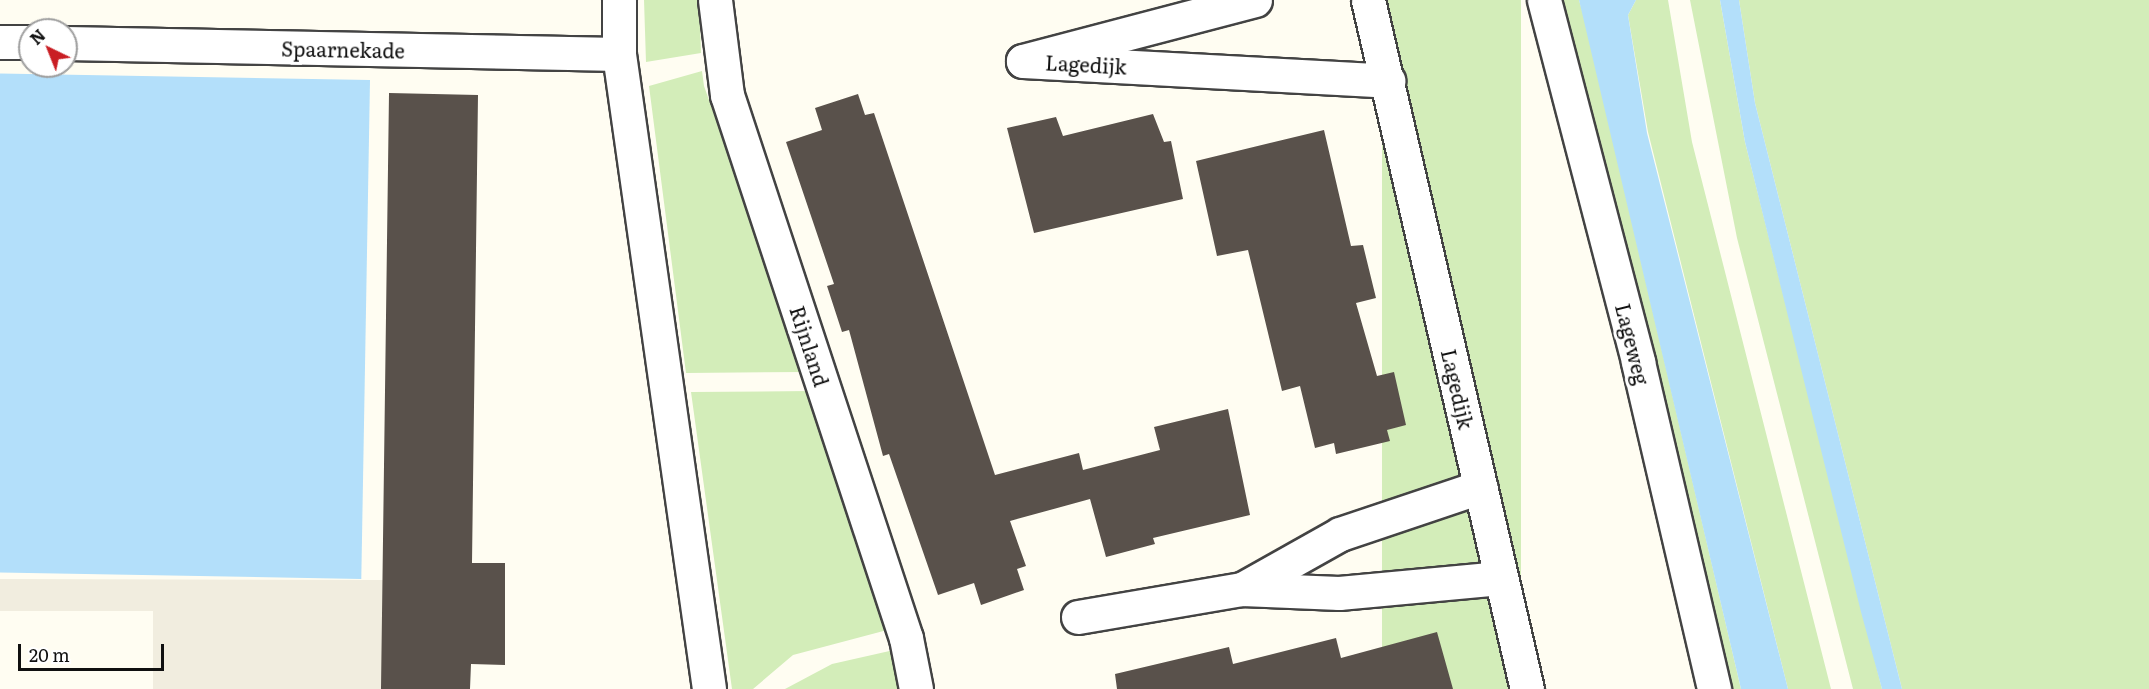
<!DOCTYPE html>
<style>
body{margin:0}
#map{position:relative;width:2149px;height:689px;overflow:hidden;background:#fffdf2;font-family:Literata,serif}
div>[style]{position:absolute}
.green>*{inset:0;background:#d3edb9;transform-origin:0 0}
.plaza>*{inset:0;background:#f1eddf}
.water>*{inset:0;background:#b3dffa;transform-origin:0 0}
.building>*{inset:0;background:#59514b}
.roads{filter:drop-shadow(2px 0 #434343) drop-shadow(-2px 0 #434343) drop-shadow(0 2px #434343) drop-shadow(0 -2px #434343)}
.minor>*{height:33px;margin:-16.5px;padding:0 16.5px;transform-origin:16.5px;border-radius:16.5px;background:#fff}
.tertiary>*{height:33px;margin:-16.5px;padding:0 16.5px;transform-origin:16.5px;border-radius:16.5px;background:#fff}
span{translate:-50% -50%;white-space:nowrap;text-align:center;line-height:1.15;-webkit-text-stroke:6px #fff;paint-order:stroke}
.street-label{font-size:20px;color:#101010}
.north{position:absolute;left:18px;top:18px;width:60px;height:60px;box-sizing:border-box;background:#fff;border:2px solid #9f9f9f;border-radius:50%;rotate:317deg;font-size:16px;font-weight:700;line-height:24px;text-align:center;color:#101010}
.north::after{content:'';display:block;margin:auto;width:21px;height:27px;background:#c91e24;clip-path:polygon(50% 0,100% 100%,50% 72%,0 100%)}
.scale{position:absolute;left:18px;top:644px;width:146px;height:27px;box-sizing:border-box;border:3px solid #101010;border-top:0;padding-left:8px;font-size:18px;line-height:21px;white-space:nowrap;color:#101010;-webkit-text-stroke:4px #fff;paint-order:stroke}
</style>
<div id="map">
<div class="green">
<i style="clip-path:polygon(644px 0,699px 0,701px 53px,646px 62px)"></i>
<i style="left:1382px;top:0;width:139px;height:707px"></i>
<i style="clip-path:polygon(1562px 0,1579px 0,1584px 17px,1741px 689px,1727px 689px)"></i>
<i style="clip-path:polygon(1636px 0,1668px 0,1692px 142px,1831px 689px,1788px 689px,1648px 132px,1628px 15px)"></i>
<i style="clip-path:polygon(1690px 0,1720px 0,1745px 142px,1882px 689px,1853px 689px,1737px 238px)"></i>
<i style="clip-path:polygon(1739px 0,2149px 0,2149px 689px,1902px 689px,1755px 103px)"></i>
<i style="clip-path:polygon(702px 71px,704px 86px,806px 372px,686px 373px,649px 86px)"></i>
<i style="clip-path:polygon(811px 391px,891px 629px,793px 655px,753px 689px,732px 689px,691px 392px)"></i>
<i style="clip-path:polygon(894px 650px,901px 689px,785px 689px,832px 664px)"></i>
</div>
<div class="plaza">
<i style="clip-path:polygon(0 579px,383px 580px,382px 689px,153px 689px,153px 611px,0 611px)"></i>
</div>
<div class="water">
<i style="clip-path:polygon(1579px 0,1636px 0,1628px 15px,1647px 133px,1788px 689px,1741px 689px)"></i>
<i style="clip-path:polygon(1720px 0,1739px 0,1755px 103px,1902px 689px,1882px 689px,1861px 612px,1745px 142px)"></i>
<i style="left:370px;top:80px;width:499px;height:370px;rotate:91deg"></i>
</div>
<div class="building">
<i style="clip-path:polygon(389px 93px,478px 95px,472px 563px,505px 563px,505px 665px,471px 664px,470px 689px,381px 689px)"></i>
<i style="clip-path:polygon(858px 94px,865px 115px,874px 113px,995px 475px,1079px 453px,1083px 470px,1160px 450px,1154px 427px,1228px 409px,1250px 515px,1153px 538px,1155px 544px,1106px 557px,1090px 499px,1010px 521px,1026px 566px,1017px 569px,1024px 590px,981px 605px,974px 583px,938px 595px,889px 454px,883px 456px,849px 330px,842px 332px,827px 286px,834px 284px,786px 142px,822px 130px,815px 108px)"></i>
<i style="clip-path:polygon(1153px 114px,1164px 142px,1171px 141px,1183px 199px,1034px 233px,1007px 128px,1056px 117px,1063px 136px)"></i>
<i style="clip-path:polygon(1324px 130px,1351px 246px,1363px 245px,1376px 298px,1356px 303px,1377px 376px,1394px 372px,1406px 425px,1387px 430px,1390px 441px,1336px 454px,1334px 443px,1315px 448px,1300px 386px,1282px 391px,1248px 250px,1217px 256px,1196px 161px)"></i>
<i style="clip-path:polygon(1437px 632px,1453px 689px,1117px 689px,1115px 674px,1229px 647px,1233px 664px,1336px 638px,1341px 658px)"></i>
</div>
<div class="roads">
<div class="minor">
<i style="left:619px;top:0;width:54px;rotate:90deg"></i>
<i style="left:619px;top:54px;width:641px;rotate:81.93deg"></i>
<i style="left:715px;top:0;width:96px;rotate:82.8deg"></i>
<i style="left:727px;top:95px;width:572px;rotate:71.76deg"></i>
<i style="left:906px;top:638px;width:52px;rotate:78.9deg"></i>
<i style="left:1255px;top:0;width:240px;rotate:165.3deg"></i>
<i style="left:1023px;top:61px;width:366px;rotate:3.1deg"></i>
<i style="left:1368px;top:0;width:707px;rotate:77.01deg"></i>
<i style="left:0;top:42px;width:30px"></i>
<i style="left:66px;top:43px;width:553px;rotate:1.14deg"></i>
<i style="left:1242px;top:589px;width:112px;rotate:-29.3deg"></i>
<i style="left:1340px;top:534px;width:148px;rotate:-18.6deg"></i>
<i style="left:1078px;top:617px;width:166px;rotate:-9.7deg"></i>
<i style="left:1242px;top:589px;width:97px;rotate:2.4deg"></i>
<i style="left:1339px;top:593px;width:162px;rotate:-5.3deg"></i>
</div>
<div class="tertiary">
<i style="left:1544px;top:0;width:374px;rotate:75.4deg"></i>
<i style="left:1638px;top:362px;width:336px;rotate:76.9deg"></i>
</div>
</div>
<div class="street-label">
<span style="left:343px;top:49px;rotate:1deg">Spaarnekade</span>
<span style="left:1086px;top:64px;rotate:3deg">Lagedijk</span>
<span style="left:1633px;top:344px;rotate:76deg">Lageweg</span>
<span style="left:810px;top:346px;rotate:72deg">Rijnland</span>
<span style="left:1458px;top:389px;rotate:77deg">Lagedijk</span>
</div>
<div class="north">N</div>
<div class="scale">20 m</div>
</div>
